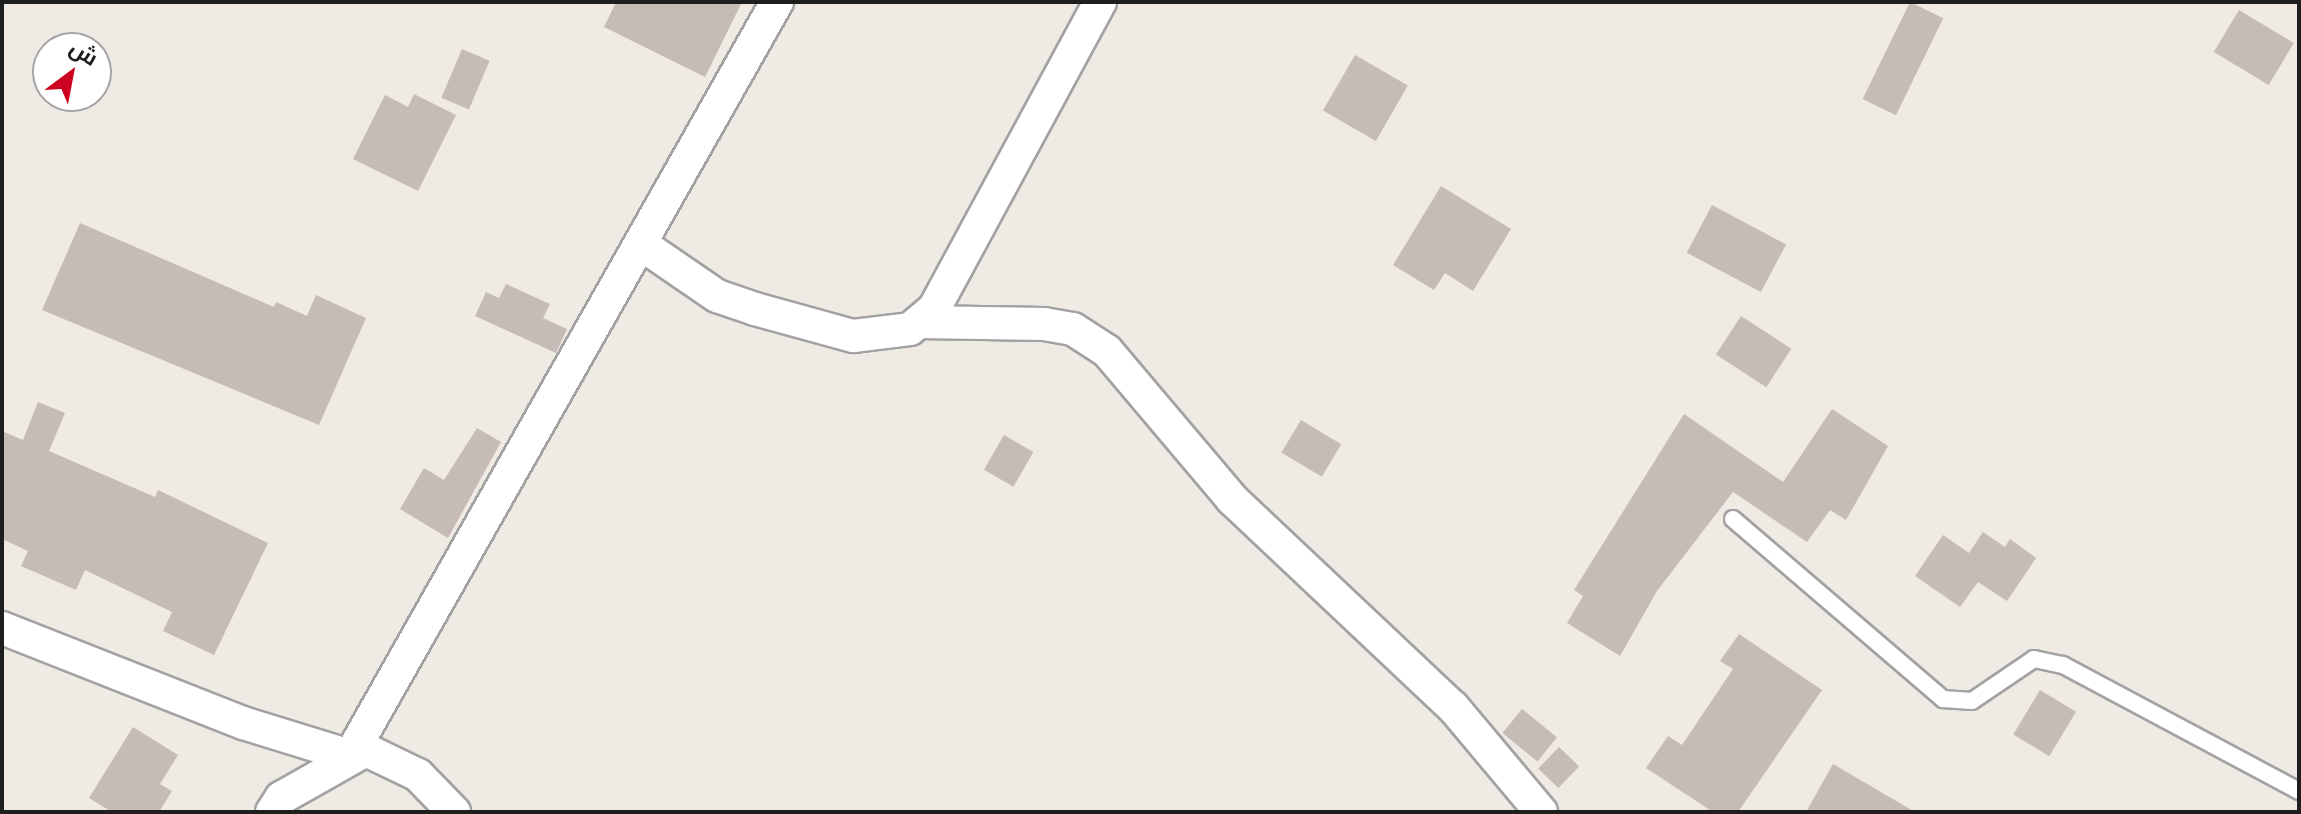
<!DOCTYPE html>
<meta charset="utf-8">
<style>
body{margin:0}
#map{position:relative;width:2301px;height:814px;overflow:hidden;background:#efeae4;font-family:Montserrat,Cairo,sans-serif}
div>[style]{position:absolute}
.building>*{inset:0;background:#c7bbb7;transform-origin:0 0}
.roads{filter:drop-shadow(2px 0 #a2a2a2) drop-shadow(-2px 0 #a2a2a2) drop-shadow(0 2px #a2a2a2) drop-shadow(0 -2px #a2a2a2)}
.service>*{height:16px;margin:-8px;padding:0 8px;transform-origin:8px;border-radius:8px;background:#fff}
.minor>*{height:32px;margin:-16px;padding:0 16px;transform-origin:16px;border-radius:16px;background:#fff}
span{translate:-50% -50%;white-space:nowrap;text-align:center;line-height:1.15;-webkit-text-stroke:8px #fff;paint-order:stroke}
.frame{position:absolute;inset:0;border:4px solid #1e1e1e;pointer-events:none}
.north{position:absolute;left:32px;top:32px;width:80px;height:80px;box-sizing:border-box;background:#fff;border:2px solid #a5a5a5;border-radius:50%;rotate:32deg;font-size:22px;font-weight:700;line-height:32px;text-align:center;color:#1e1e1e}
.north::after{content:'';display:block;margin:auto;width:28px;height:36px;background:#cc001f;clip-path:polygon(50% 0,100% 100%,50% 72%,0 100%)}
</style>
<div id="map">
<div class="building">
<i style="clip-path:polygon(616px 2px,742px 2px,705px 77px,604px 27px)"></i>
<i style="left:1910px;top:2px;width:37px;height:108px;rotate:26deg"></i>
<i style="left:2239px;top:10px;width:64px;height:49px;rotate:31deg"></i>
<i style="left:462px;top:49px;width:30px;height:53px;rotate:23deg"></i>
<i style="left:1355px;top:55px;width:61px;height:64px;rotate:30deg"></i>
<i style="clip-path:polygon(414px 94px,456px 115px,418px 191px,353px 159px,385px 95px,408px 107px)"></i>
<i style="clip-path:polygon(1441px 186px,1511px 229px,1473px 291px,1445px 273px,1434px 290px,1393px 265px)"></i>
<i style="left:1712px;top:205px;width:84px;height:54px;rotate:28deg"></i>
<i style="clip-path:polygon(80px 223px,274px 307px,276px 302px,307px 316px,316px 295px,366px 318px,319px 425px,42px 310px)"></i>
<i style="clip-path:polygon(506px 284px,550px 304px,543px 318px,567px 329px,556px 353px,475px 316px,486px 292px,499px 298px)"></i>
<i style="left:1741px;top:316px;width:60px;height:46px;rotate:33deg"></i>
<i style="clip-path:polygon(38px 402px,65px 413px,49px 451px,155px 497px,158px 490px,268px 543px,214px 655px,163px 631px,172px 612px,85px 570px,76px 590px,21px 566px,28px 551px,2px 539px,2px 431px,23px 440px)"></i>
<i style="clip-path:polygon(1832px 409px,1888px 446px,1846px 520px,1830px 510px,1807px 542px,1733px 492px,1657px 591px,1620px 656px,1567px 623px,1583px 596px,1574px 590px,1684px 414px,1783px 482px)"></i>
<i style="left:1301px;top:420px;width:47px;height:38px;rotate:31deg"></i>
<i style="clip-path:polygon(477px 428px,501px 442px,448px 538px,400px 509px,424px 468px,444px 480px)"></i>
<i style="left:1004px;top:435px;width:34px;height:40px;rotate:30deg"></i>
<i style="clip-path:polygon(1983px 532px,2005px 547px,2010px 539px,2036px 558px,2007px 601px,1978px 582px,1960px 607px,1915px 576px,1943px 535px,1969px 553px)"></i>
<i style="clip-path:polygon(1739px 634px,1822px 690px,1738px 812px,1713px 812px,1646px 768px,1668px 736px,1682px 745px,1733px 669px,1720px 661px)"></i>
<i style="left:2040px;top:690px;width:42px;height:52px;rotate:31deg"></i>
<i style="left:1522px;top:709px;width:45px;height:31px;rotate:39deg"></i>
<i style="clip-path:polygon(133px 727px,178px 755px,160px 784px,172px 791px,159px 812px,112px 812px,89px 798px)"></i>
<i style="left:1559px;top:747px;width:28px;height:30px;rotate:44deg"></i>
<i style="clip-path:polygon(1833px 764px,1915px 812px,1806px 812px)"></i>
</div>
<div class="roads">
<div class="service">
<i style="left:1733px;top:519px;width:277px;rotate:40.6deg"></i>
<i style="left:1943px;top:699px;width:29px;rotate:4deg"></i>
<i style="left:1972px;top:701px;width:75px;rotate:-34.1deg"></i>
<i style="left:2034px;top:659px;width:30px;rotate:12deg"></i>
<i style="left:2063px;top:665px;width:268px;rotate:28.1deg"></i>
</div>
<div class="minor">
<i style="left:641px;top:244px;width:92px;rotate:34.4deg"></i>
<i style="left:717px;top:296px;width:40px;rotate:18.9deg"></i>
<i style="left:755px;top:309px;width:102px;rotate:15.4deg"></i>
<i style="left:853px;top:336px;width:57px;rotate:-7deg"></i>
<i style="left:910px;top:329px;width:31px;rotate:-40deg"></i>
<i style="left:934px;top:309px;width:349px;rotate:-61.6deg"></i>
<i style="left:919px;top:322px;width:125px;rotate:0.9deg"></i>
<i style="left:1044px;top:324px;width:29px;rotate:10deg"></i>
<i style="left:1073px;top:329px;width:40px;rotate:32.9deg"></i>
<i style="left:1107px;top:351px;width:194px;rotate:49.8deg"></i>
<i style="left:1232px;top:499px;width:303px;rotate:43.3deg"></i>
<i style="left:1453px;top:707px;width:137px;rotate:50deg"></i>
<i style="left:2px;top:628px;width:259px;rotate:21.5deg"></i>
<i style="left:243px;top:723px;width:112px;rotate:17.1deg"></i>
<i style="left:350px;top:756px;width:867px;rotate:-60.48deg"></i>
<i style="left:272px;top:812px;width:17px;rotate:-57deg"></i>
<i style="left:281px;top:798px;width:98px;rotate:-29.5deg"></i>
<i style="left:366px;top:750px;width:58px;rotate:25.7deg"></i>
<i style="left:418px;top:775px;width:52px;rotate:45.8deg"></i>
</div>
</div>
<div class="frame"></div>
<div class="north">ش</div>
</div>
